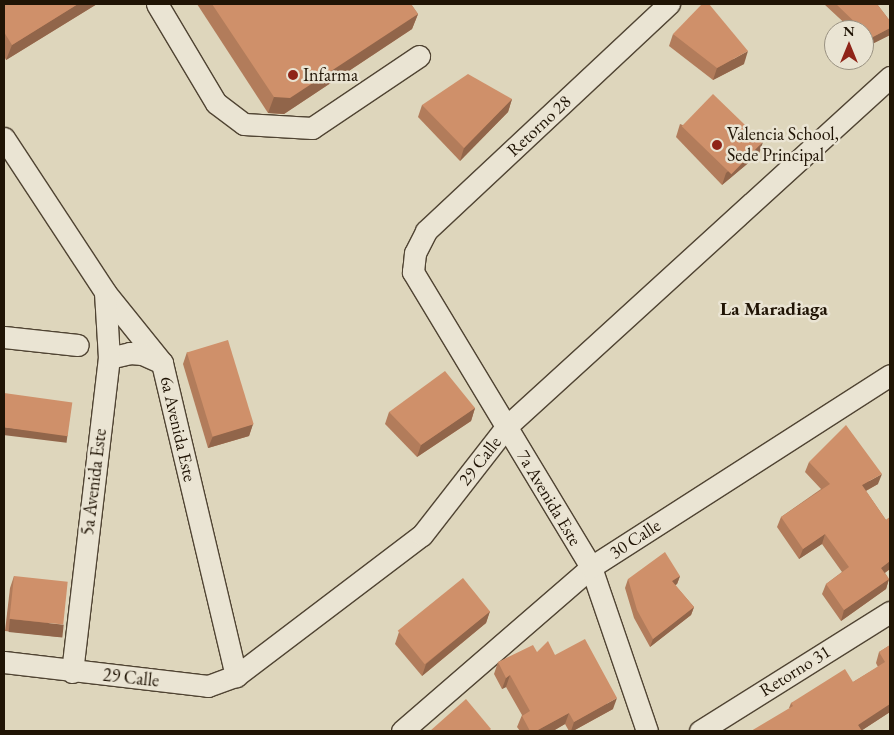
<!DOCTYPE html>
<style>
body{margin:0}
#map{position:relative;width:894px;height:735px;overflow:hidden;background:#ded6bc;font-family:"EB Garamond",serif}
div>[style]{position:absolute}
.roads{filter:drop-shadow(1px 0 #504433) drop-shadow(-1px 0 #504433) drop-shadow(0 1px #504433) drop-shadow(0 -1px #504433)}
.minor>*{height:21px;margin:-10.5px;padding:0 10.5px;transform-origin:10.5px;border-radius:10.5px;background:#eae4d3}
.wall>*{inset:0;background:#b27c5b}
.shaded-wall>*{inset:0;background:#91654a;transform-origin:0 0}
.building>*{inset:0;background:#cf906a;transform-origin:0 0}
.dots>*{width:14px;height:14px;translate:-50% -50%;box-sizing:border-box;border:2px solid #eae4d3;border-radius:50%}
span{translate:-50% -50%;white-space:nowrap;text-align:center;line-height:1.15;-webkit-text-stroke:5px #eae4d3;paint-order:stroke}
.poi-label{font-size:18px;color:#201405}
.left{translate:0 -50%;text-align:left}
.street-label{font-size:18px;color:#201405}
.neighbourhood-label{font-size:19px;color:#201405;font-weight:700}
.frame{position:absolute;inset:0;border:5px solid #201405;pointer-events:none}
.north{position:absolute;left:824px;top:20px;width:50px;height:50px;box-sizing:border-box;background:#eae4d3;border:1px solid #999181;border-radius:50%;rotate:0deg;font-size:14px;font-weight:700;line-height:20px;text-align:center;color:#201405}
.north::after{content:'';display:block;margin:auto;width:18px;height:22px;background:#8f2418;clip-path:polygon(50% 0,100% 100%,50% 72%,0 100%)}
</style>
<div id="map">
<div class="roads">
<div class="minor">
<i style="left:157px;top:4px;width:115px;rotate:59.2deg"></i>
<i style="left:216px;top:103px;width:35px;rotate:37deg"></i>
<i style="left:244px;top:124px;width:68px;rotate:3.4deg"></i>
<i style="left:312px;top:128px;width:129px;rotate:-33.9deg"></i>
<i style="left:4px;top:138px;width:184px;rotate:56.7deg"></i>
<i style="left:105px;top:292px;width:91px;rotate:51.2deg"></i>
<i style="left:162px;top:363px;width:322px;rotate:76.7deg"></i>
<i style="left:4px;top:337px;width:74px;rotate:6.2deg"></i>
<i style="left:109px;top:358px;width:22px;rotate:-13deg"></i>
<i style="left:130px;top:353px;width:12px;rotate:5deg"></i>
<i style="left:142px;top:354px;width:22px;rotate:24deg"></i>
<i style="left:4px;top:662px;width:205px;rotate:6.7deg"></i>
<i style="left:208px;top:686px;width:30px;rotate:-20deg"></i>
<i style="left:236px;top:676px;width:233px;rotate:-37.2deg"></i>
<i style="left:422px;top:535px;width:137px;rotate:-52.1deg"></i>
<i style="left:506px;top:427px;width:520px;rotate:-42.35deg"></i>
<i style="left:72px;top:672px;width:316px;rotate:-83.3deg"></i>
<i style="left:109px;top:358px;width:66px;rotate:-93.5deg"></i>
<i style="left:402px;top:731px;width:250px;rotate:-40.9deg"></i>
<i style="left:591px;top:567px;width:355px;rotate:-32.7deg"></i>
<i style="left:647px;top:731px;width:173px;rotate:-108.9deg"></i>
<i style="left:591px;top:567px;width:345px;rotate:-121.1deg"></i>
<i style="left:413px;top:272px;width:19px;rotate:-84deg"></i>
<i style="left:415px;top:253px;width:25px;rotate:-63deg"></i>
<i style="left:426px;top:231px;width:333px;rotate:-43.1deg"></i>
<i style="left:700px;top:731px;width:224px;rotate:-32.1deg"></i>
</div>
</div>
<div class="wall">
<i style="clip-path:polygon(4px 4px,97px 4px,6px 60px,4px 56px)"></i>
<i style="clip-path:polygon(197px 4px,411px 4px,418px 14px,412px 29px,284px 114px,268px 113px)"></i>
<i style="clip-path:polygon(824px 4px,877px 4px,890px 21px,890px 35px,868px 46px,864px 42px,864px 30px,852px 30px)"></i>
<i style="clip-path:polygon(673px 34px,744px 64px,713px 80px,669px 46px)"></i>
<i style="clip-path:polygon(512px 99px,508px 112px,460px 161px,418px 117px,422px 105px)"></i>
<i style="clip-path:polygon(680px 124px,759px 154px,722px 185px,676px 137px)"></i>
<i style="clip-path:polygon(187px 352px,253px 424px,249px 436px,208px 448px,183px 364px)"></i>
<i style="clip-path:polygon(475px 408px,471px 421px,417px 457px,385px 424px,389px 412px)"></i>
<i style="clip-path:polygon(809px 462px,878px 484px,866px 491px,886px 520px,890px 517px,890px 569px,885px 573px,889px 579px,886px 589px,841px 621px,822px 594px,826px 584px,842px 572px,822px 544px,799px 559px,777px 527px,781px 517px,821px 489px,805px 472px)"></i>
<i style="clip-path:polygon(14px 576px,59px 637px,5px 631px,10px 588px)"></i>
<i style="clip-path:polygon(680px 576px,677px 584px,675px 585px,694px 607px,691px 615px,650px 647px,634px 618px,625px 588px,628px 579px)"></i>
<i style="clip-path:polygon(490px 611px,486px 623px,422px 676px,395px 644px,399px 632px)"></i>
<i style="clip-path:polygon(890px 645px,890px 712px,862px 730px,789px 708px,791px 703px,853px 682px,878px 667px,876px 663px,879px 652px)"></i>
<i style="clip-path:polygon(537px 652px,555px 655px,613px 709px,573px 731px,569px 731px,565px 724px,553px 731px,520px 731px,517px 727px,522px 715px,506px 687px,502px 689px,494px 674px,498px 662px)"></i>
</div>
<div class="shaded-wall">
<i style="clip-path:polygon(78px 4px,97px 4px,6px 60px,12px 45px)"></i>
<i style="clip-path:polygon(418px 14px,412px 29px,284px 114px,268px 113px,274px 97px)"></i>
<i style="clip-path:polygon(890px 28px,890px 35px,868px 46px,871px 38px)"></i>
<i style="clip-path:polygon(748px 51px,744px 64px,713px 80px,717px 68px)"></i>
<i style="clip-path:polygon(512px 99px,508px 112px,460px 161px,464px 148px)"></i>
<i style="clip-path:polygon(763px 142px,759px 154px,722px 185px,726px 173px)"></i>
<i style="clip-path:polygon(475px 408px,471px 421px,417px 457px,421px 445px)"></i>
<i style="clip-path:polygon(253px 424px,249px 436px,208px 448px,213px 436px)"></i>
<i style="left:4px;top:427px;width:64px;height:8px;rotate:7deg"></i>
<i style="clip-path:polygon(882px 474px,878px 484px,858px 495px,862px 485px)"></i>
<i style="clip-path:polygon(825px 534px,822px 544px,799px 559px,803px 549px)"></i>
<i style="clip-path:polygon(890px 561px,890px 569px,877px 578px,881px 568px)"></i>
<i style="clip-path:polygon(680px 576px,677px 584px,669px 589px,672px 581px)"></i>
<i style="clip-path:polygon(889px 579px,886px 589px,841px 621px,844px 610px)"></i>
<i style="clip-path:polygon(694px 607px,691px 615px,650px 647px,653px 639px)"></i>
<i style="clip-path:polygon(490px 611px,486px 623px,422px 676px,426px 664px)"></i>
<i style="left:10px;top:619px;width:54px;height:13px;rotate:6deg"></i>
<i style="clip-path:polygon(510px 675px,506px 687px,502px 689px,506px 678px)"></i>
<i style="clip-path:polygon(617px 698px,613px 709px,573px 731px,571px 731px,574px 722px)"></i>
<i style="clip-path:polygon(890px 700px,890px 712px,861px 731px,858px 725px)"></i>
<i style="clip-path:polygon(569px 713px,565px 724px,553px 731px,536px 731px)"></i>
</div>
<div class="building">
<i style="clip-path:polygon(4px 4px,78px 4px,12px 45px,4px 32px)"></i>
<i style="clip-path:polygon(212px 4px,411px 4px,418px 14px,290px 98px,274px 97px)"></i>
<i style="clip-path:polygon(702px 4px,709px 4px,748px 51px,717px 68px,673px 34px)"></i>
<i style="clip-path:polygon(836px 4px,877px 4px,890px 21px,890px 28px,871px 38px,864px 30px,863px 30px)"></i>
<i style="clip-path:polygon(468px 74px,512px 99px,464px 148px,422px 105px)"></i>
<i style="left:713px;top:94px;width:69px;height:45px;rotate:44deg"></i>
<i style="left:228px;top:340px;width:88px;height:43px;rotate:73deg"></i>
<i style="clip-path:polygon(445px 371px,475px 408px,421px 445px,389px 412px)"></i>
<i style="left:4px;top:393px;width:69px;height:34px;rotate:8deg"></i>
<i style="clip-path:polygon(846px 425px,882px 474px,862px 485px,886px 520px,890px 517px,890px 561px,881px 568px,889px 579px,844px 610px,826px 584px,849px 567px,825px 534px,803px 549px,781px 517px,830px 484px,809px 462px)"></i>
<i style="clip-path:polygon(665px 552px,680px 576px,672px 581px,694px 607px,653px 639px,637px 610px,628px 579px)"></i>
<i style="left:14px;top:576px;width:54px;height:43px;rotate:6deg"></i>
<i style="left:463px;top:578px;width:43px;height:84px;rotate:51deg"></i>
<i style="clip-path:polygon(585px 639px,617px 698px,574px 722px,569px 713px,536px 731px,530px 731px,522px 716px,530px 711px,510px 675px,506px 678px,498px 662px,533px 645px,537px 652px,548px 641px,555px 655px)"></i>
<i style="clip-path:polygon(890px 645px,890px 704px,858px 725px,862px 731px,751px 731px,793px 706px,791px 703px,845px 669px,853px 682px,885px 662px,879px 652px)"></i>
<i style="clip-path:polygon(466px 699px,491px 729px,489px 731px,430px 731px)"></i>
</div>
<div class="dots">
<i style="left:293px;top:75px;background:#8f2418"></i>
<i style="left:717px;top:145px;background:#8f2418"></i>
</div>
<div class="poi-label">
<span class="left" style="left:303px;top:75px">Infarma</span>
<span class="left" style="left:727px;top:145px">Valencia School,<br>Sede Principal</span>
</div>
<div class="street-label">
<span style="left:539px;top:126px;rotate:-43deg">Retorno 28</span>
<span style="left:178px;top:429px;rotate:77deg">6a Avenida Este</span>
<span style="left:480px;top:461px;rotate:-52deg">29 Calle</span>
<span style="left:94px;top:482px;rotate:-83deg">5a Avenida Este</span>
<span style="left:549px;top:498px;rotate:59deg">7a Avenida Este</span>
<span style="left:635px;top:539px;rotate:-33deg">30 Calle</span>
<span style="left:795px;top:671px;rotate:-32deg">Retorno 31</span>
<span style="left:131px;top:678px;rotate:6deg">29 Calle</span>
</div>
<div class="neighbourhood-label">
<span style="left:774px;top:309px">La Maradiaga</span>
</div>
<div class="frame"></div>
<div class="north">N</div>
</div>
